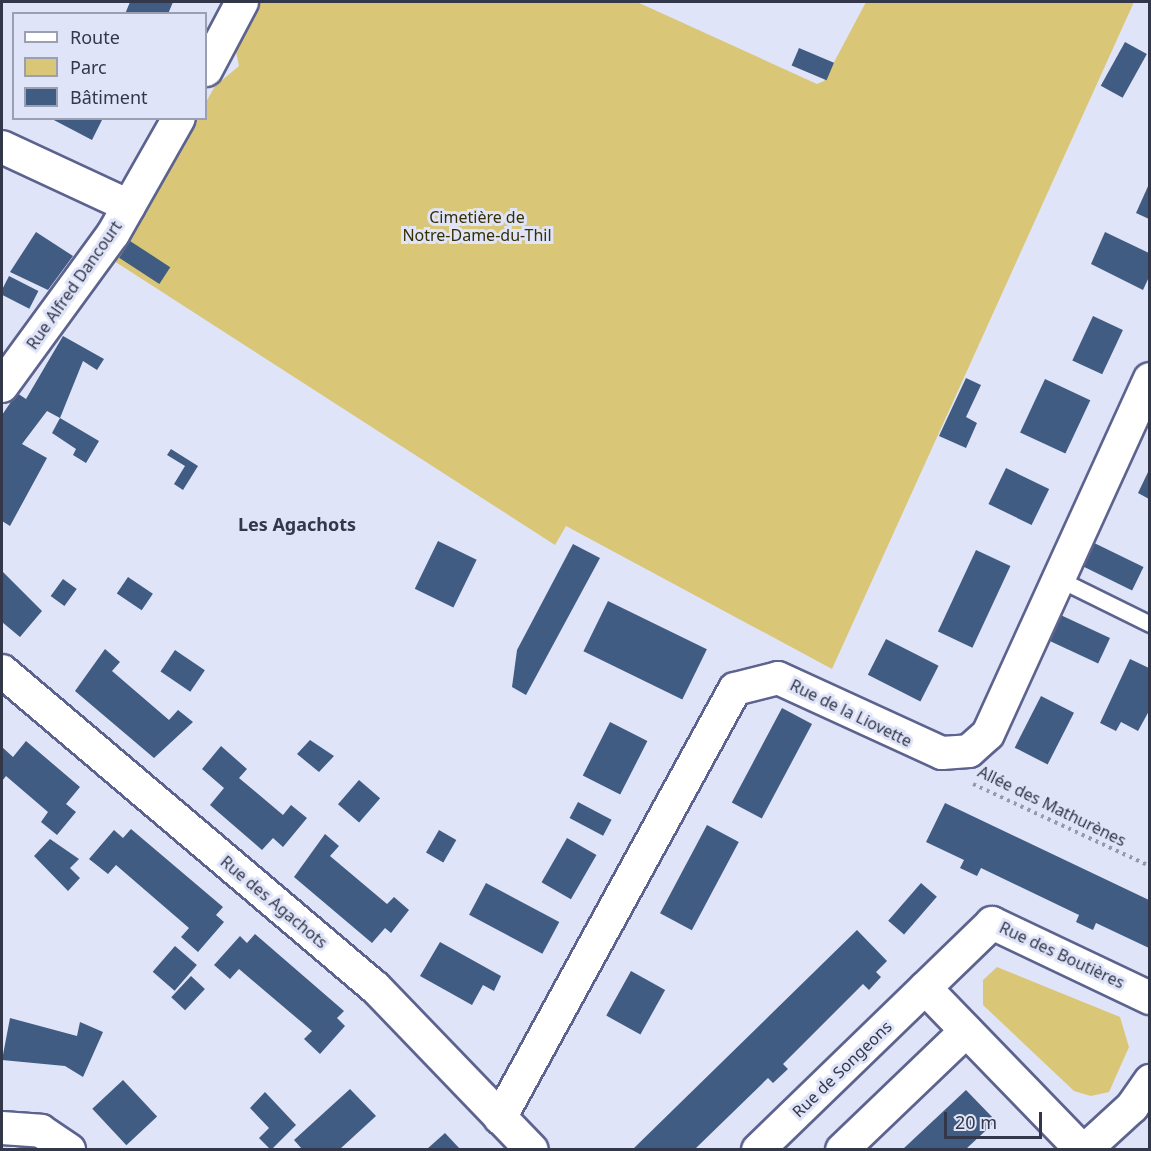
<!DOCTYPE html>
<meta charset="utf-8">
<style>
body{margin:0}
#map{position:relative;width:1151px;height:1151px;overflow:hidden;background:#e0e4f8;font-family:"Noto Sans",sans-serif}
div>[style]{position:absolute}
.green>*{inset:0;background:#d9c777}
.building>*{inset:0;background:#415c82;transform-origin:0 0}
.path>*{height:4px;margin-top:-2px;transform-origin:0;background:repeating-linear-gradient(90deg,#969aae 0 3px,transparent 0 7.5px)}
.roads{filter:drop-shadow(2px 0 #5c638e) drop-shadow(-2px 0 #5c638e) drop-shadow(0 2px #5c638e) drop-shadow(0 -2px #5c638e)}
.lane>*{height:15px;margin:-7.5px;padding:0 7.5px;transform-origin:7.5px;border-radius:7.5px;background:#fff}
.street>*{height:32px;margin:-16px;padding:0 16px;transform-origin:16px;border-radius:16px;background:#fff}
span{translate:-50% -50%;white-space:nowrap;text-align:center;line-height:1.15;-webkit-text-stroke:6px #e0e4f8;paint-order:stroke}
.park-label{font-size:16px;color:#372f02}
.street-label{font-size:16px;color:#33374a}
.neighbourhood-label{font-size:18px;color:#33374a;font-weight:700}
.frame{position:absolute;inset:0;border:3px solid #33374a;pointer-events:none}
.legend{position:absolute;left:12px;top:12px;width:195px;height:108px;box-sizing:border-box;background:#e0e4f8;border:2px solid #9b9fb2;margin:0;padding:8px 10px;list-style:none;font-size:18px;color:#33374a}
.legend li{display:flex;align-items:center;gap:12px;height:30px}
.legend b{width:30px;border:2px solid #9b9fb2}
.scale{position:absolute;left:944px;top:1112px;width:98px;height:27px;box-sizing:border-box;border:3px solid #33374a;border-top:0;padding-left:8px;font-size:18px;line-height:21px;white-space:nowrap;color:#33374a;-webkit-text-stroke:4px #e0e4f8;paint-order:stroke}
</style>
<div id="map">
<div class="green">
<i style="clip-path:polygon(253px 2px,637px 2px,817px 84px,824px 81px,866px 2px,1134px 2px,832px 669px,566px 526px,555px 545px,114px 261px,196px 119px,206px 118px,206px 102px,215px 86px,239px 66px,234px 42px)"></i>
<i style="clip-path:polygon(997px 967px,1120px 1017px,1129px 1047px,1109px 1092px,1091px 1096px,1074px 1091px,983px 1005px,983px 980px)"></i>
</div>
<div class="building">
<i style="clip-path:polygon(130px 2px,173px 2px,168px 14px,125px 14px)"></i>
<i style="left:1125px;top:42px;width:25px;height:50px;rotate:29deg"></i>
<i style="left:799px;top:48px;width:38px;height:19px;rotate:23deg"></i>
<i style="clip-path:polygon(50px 118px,103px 118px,92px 140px)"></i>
<i style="clip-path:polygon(1149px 184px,1149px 219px,1136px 213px)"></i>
<i style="clip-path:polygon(36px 232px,73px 256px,48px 290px,10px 272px)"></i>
<i style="clip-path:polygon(1105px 232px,1149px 253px,1149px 277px,1143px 290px,1091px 264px)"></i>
<i style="left:130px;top:241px;width:48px;height:20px;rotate:33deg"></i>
<i style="left:9px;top:276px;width:33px;height:20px;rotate:27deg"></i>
<i style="left:1093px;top:316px;width:33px;height:49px;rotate:25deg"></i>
<i style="clip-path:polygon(63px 336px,104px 359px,97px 370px,83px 361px,60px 418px,99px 441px,86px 463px,73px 455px,76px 449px,52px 433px,60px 418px,47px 411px,22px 444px,47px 458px,10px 526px,2px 521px,2px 415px,17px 393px,26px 399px)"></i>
<i style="clip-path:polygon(966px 378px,981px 385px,966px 417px,977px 423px,966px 448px,939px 436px)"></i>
<i style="left:1045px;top:379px;width:50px;height:59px;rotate:25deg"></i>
<i style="clip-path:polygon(171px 449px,198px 466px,183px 490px,174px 484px,185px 466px,167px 455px)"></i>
<i style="left:1006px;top:468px;width:48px;height:40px;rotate:26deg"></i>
<i style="clip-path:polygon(1149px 470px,1149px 499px,1138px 493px)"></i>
<i style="left:1086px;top:539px;width:64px;height:26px;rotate:26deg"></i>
<i style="left:438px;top:541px;width:43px;height:53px;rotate:26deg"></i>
<i style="clip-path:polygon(573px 544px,600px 558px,526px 695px,512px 687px,517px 650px)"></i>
<i style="left:976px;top:550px;width:38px;height:90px;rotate:25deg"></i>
<i style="clip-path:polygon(2px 571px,42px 611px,20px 637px,2px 622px)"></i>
<i style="left:128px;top:577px;width:30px;height:20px;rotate:34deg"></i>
<i style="left:63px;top:579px;width:17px;height:21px;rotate:36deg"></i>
<i style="left:608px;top:601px;width:110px;height:56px;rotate:26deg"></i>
<i style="left:1052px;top:611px;width:64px;height:28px;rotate:25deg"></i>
<i style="left:886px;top:639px;width:59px;height:40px;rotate:27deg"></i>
<i style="clip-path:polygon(105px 649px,120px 662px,112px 671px,169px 720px,178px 710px,193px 722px,154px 758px,75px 691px)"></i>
<i style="left:175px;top:650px;width:36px;height:26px;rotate:34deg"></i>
<i style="clip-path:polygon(1130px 659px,1149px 668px,1149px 711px,1138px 731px,1121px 722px,1116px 731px,1100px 723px)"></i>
<i style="left:1041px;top:696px;width:37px;height:58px;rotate:27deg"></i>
<i style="left:782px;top:708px;width:34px;height:107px;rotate:28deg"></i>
<i style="left:610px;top:722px;width:42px;height:60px;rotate:27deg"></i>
<i style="clip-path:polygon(310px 740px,334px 756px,319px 772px,297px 754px)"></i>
<i style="clip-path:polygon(26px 741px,80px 787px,66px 804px,76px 812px,57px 835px,41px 822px,48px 812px,6px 776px,2px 781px,2px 747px,13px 757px)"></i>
<i style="clip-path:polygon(221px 746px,247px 769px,239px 778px,283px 815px,291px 805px,307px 818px,283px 847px,273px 838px,262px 850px,210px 805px,224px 788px,202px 769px)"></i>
<i style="left:359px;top:780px;width:28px;height:32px;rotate:41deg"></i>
<i style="left:578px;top:802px;width:38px;height:18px;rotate:28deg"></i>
<i style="clip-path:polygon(945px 803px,1149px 900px,1149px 948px,1096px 923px,1093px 930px,1076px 922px,1079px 915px,981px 868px,977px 876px,960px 868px,964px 860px,926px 842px)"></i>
<i style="left:707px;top:825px;width:36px;height:100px;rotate:28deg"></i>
<i style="clip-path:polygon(131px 829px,223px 907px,216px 915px,224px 922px,198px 952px,181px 937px,189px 928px,116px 865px,108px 874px,89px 859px,114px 830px,123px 838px)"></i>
<i style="left:439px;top:830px;width:20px;height:26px;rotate:30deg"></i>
<i style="clip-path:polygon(325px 834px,339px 846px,330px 856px,387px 904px,394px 897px,409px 910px,391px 933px,385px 928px,372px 943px,294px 877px)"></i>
<i style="left:567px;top:838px;width:34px;height:51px;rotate:30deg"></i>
<i style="clip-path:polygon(50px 839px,79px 859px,70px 868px,80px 878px,68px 891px,34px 856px)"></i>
<i style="left:486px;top:883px;width:83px;height:36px;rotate:28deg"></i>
<i style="left:921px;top:883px;width:21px;height:50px;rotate:41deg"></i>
<i style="clip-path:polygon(857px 930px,887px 961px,876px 972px,881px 977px,869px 990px,863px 984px,783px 1064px,788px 1069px,773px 1083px,768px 1078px,695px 1149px,633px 1149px)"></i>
<i style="clip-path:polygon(255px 934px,344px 1011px,337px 1018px,345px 1026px,320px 1054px,304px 1039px,312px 1031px,239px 969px,230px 979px,214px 965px,240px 936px,247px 943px)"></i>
<i style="clip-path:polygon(440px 942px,501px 976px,494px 991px,483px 985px,472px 1005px,420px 976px)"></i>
<i style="left:175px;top:946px;width:29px;height:34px;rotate:41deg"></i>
<i style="left:631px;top:971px;width:39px;height:51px;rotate:29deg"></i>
<i style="left:191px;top:976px;width:19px;height:29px;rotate:43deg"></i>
<i style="clip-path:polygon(10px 1018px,77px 1036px,80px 1022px,103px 1032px,83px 1077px,65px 1066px,2px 1060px)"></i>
<i style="left:123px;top:1080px;width:50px;height:42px;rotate:47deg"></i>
<i style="clip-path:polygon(350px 1089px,376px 1116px,340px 1149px,302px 1149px,294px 1140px)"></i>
<i style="clip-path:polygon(966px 1090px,996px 1121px,966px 1149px,903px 1149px)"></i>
<i style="clip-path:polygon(265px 1092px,296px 1125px,271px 1150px,259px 1138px,269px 1128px,250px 1108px)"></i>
<i style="clip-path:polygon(445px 1133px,460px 1149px,427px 1149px)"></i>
</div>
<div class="path">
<i style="left:973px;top:784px;width:195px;rotate:24.9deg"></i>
</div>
<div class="roads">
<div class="lane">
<i style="left:1059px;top:579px;width:102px;rotate:26.3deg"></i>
</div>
<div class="street">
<i style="left:206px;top:70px;width:77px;rotate:-62.1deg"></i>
<i style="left:2px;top:147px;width:140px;rotate:24.9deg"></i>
<i style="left:2px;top:386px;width:188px;rotate:-53.9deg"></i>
<i style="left:113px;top:234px;width:133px;rotate:-60.4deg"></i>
<i style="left:2px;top:671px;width:489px;rotate:40.3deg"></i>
<i style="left:375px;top:987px;width:226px;rotate:46.1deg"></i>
<i style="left:925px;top:988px;width:226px;rotate:45.9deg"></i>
<i style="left:500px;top:1118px;width:489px;rotate:-61.3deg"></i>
<i style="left:735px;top:689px;width:44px;rotate:-14.3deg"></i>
<i style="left:778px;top:678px;width:180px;rotate:24.6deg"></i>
<i style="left:942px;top:753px;width:27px;rotate:-4deg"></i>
<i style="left:969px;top:751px;width:25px;rotate:-42deg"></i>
<i style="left:988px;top:734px;width:390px;rotate:-65.5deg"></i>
<i style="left:2px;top:1128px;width:39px;rotate:4deg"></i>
<i style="left:41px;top:1131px;width:34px;rotate:34deg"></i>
<i style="left:758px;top:1150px;width:326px;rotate:-44.1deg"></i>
<i style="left:992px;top:923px;width:175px;rotate:25.4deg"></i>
<i style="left:842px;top:1150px;width:172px;rotate:-43.8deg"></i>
<i style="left:1085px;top:1150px;width:64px;rotate:-42.5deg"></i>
<i style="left:1132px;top:1107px;width:32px;rotate:-55deg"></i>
</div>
</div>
<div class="park-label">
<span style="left:477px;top:226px">Cimetière de<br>Notre-Dame-du-Thil</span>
</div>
<div class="street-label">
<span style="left:74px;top:285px;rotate:-55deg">Rue Alfred Dancourt</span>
<span style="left:851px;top:713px;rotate:26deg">Rue de la Liovette</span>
<span style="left:1052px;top:806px;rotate:26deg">Allée des Mathurènes</span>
<span style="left:274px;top:902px;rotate:40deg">Rue des Agachots</span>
<span style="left:1062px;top:955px;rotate:25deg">Rue des Boutières</span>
<span style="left:842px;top:1069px;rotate:-44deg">Rue de Songeons</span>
</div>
<div class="neighbourhood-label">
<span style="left:297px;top:524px">Les Agachots</span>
</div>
<div class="frame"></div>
<ul class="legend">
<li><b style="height:8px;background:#fff"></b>Route</li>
<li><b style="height:16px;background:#d9c777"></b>Parc</li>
<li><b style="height:16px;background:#415c82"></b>Bâtiment</li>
</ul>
<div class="scale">20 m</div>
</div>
